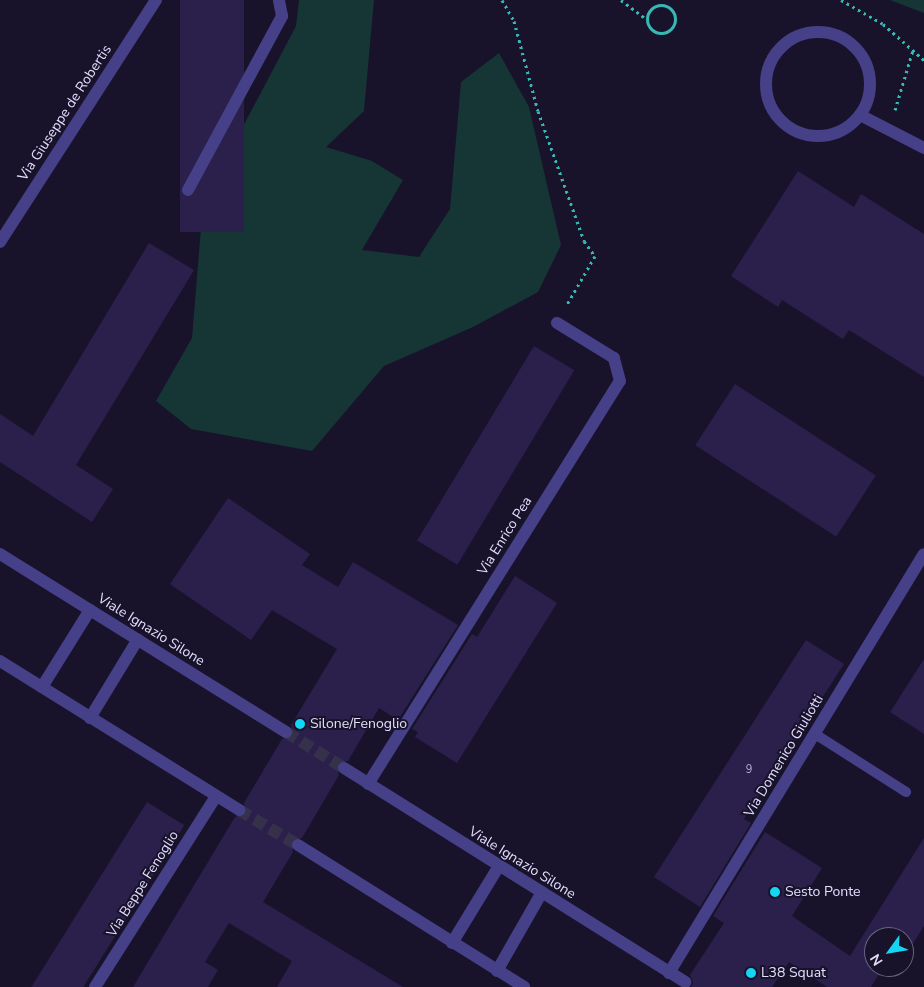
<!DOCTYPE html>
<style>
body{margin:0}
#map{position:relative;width:924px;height:987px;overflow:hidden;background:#18132b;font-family:"Nunito Sans",sans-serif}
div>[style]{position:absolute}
.green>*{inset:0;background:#163535}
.building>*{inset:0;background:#2a204b;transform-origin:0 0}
.tertiary-tunnel>*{height:12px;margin-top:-6px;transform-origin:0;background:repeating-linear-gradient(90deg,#36314a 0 12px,transparent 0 18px)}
.path>*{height:3px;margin-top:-1.5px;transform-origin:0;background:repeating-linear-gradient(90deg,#37b8b5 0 2.5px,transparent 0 6.5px)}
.path>.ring{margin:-1.5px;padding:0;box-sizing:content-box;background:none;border:3px solid #37b8b5;border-radius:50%}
.service>*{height:10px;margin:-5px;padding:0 5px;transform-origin:5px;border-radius:5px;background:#454087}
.minor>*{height:12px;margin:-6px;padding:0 6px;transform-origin:6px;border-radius:6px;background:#454087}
.minor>.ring{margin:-6px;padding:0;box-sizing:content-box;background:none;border:12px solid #454087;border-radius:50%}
.tertiary>*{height:12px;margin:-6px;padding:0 6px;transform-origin:6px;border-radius:6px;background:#454087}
.dots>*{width:14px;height:14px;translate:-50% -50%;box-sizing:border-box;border:2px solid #18132b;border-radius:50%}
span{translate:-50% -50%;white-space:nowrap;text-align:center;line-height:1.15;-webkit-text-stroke:4px #18132b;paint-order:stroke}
.number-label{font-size:11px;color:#b5aed0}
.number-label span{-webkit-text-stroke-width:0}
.street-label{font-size:14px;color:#e3defd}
.poi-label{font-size:14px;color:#e3defd}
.left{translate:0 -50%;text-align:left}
.north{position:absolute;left:864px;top:927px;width:50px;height:50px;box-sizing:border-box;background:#18132b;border:1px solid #69647f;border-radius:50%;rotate:238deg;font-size:14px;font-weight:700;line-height:20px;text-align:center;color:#e3defd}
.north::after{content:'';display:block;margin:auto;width:18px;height:22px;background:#14d6f4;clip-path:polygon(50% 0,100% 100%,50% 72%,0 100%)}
</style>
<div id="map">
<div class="green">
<i style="clip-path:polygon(299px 0,374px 0,364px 111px,326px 147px,372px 161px,403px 180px,362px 250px,419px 257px,450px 209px,461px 82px,499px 53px,529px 107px,561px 245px,538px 292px,473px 327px,384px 366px,312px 451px,191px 429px,156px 401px,192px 338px,201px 228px,219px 172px,296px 26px)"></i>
<i style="clip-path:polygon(890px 0,924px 0,924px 13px)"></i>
</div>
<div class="building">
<i style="left:180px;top:0;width:64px;height:232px"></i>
<i style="clip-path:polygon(798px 171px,854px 207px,861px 194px,924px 234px,924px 377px,849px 330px,843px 339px,782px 300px,778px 307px,731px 276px)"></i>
<i style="clip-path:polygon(149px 243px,194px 270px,76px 465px,113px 489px,92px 522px,0 462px,0 414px,33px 436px)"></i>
<i style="left:534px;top:346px;width:47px;height:227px;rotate:31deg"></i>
<i style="left:735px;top:384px;width:168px;height:73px;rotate:33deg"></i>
<i style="clip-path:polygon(228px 498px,310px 554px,302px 565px,338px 587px,353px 562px,458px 625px,398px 720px,379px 708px,348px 761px,337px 763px,339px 775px,302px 838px,291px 841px,293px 852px,263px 902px,403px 987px,277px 987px,292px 961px,229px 923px,205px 962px,218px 970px,208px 987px,133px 987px,235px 817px,246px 814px,244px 803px,282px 739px,293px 736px,291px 725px,337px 649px,272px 610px,251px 640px,170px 584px)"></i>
<i style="clip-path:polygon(515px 576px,557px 603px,457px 763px,415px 737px,418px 732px,412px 729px,472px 634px,477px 637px)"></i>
<i style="clip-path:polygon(806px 640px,844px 664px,744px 819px,751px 823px,700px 907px,654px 877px)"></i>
<i style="clip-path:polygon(924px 659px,924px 734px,890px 712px)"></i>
<i style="left:147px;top:802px;width:44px;height:219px;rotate:32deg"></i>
<i style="clip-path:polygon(765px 832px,822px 868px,792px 916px,850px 956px,924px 838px,924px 926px,906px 955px,904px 937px,874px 937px,874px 967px,883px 967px,871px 987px,827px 987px,789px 962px,772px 987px,691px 987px,693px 982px,690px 975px,724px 923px,713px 916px)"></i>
</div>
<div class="tertiary-tunnel">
<i style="left:286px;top:732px;width:68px;rotate:31.8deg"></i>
<i style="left:239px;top:810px;width:69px;rotate:30.7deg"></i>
</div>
<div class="path">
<i style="left:502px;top:0;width:24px;rotate:60deg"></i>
<i style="left:514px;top:21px;width:93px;rotate:75.1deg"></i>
<i style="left:538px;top:111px;width:138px;rotate:70.5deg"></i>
<i style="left:584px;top:241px;width:19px;rotate:54deg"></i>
<i style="left:595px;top:256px;width:58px;rotate:120.1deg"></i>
<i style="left:621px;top:0;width:31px;rotate:37deg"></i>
<i style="left:841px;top:0;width:48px;rotate:29.7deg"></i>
<i style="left:883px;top:24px;width:55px;rotate:41.3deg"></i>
<i class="ring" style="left:647px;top:5px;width:25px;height:25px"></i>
<i style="left:895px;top:110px;width:63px;rotate:-73.3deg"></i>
</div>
<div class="service">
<i style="left:815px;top:734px;width:108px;rotate:32.5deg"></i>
</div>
<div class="minor">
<i class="ring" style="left:766px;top:32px;width:92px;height:92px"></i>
<i style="left:860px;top:115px;width:72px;rotate:27.3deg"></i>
<i style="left:188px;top:190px;width:198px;rotate:-61.6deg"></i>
<i style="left:282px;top:16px;width:16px;rotate:-101deg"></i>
<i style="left:0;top:242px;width:288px;rotate:-57.2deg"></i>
<i style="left:42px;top:687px;width:91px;rotate:-58.1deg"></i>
<i style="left:90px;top:718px;width:92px;rotate:-58.7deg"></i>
<i style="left:368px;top:784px;width:475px;rotate:-58deg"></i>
<i style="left:620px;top:381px;width:24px;rotate:-105deg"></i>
<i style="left:614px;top:358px;width:67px;rotate:-148.4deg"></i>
<i style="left:452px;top:943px;width:90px;rotate:-58.6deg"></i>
<i style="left:497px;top:971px;width:91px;rotate:-60.3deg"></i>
<i style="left:669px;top:973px;width:490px;rotate:-58.7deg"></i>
<i style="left:95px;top:987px;width:226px;rotate:-57.6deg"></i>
</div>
<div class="tertiary">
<i style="left:0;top:554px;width:337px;rotate:31.9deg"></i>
<i style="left:0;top:661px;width:282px;rotate:31.9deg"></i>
<i style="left:344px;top:768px;width:403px;rotate:32.1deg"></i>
<i style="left:298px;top:845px;width:267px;rotate:32.1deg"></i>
</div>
<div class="dots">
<i style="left:300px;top:724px;background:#14d6f4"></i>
<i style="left:775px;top:892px;background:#14d6f4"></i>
<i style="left:751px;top:973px;background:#14d6f4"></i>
</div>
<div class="number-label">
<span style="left:749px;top:770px">9</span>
</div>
<div class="street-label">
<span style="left:65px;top:113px;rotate:-57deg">Via Giuseppe de Robertis</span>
<span style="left:505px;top:536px;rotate:-58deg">Via Enrico Pea</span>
<span style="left:151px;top:630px;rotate:32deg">Viale Ignazio Silone</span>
<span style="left:784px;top:756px;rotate:-59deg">Via Domenico Giuliotti</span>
<span style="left:522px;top:863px;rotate:32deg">Viale Ignazio Silone</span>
<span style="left:143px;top:884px;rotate:-58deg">Via Beppe Fenoglio</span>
</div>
<div class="poi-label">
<span class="left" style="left:310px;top:724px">Silone/Fenoglio</span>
<span class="left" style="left:785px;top:892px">Sesto Ponte</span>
<span class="left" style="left:761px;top:973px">L38 Squat</span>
</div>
<div class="north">N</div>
</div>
